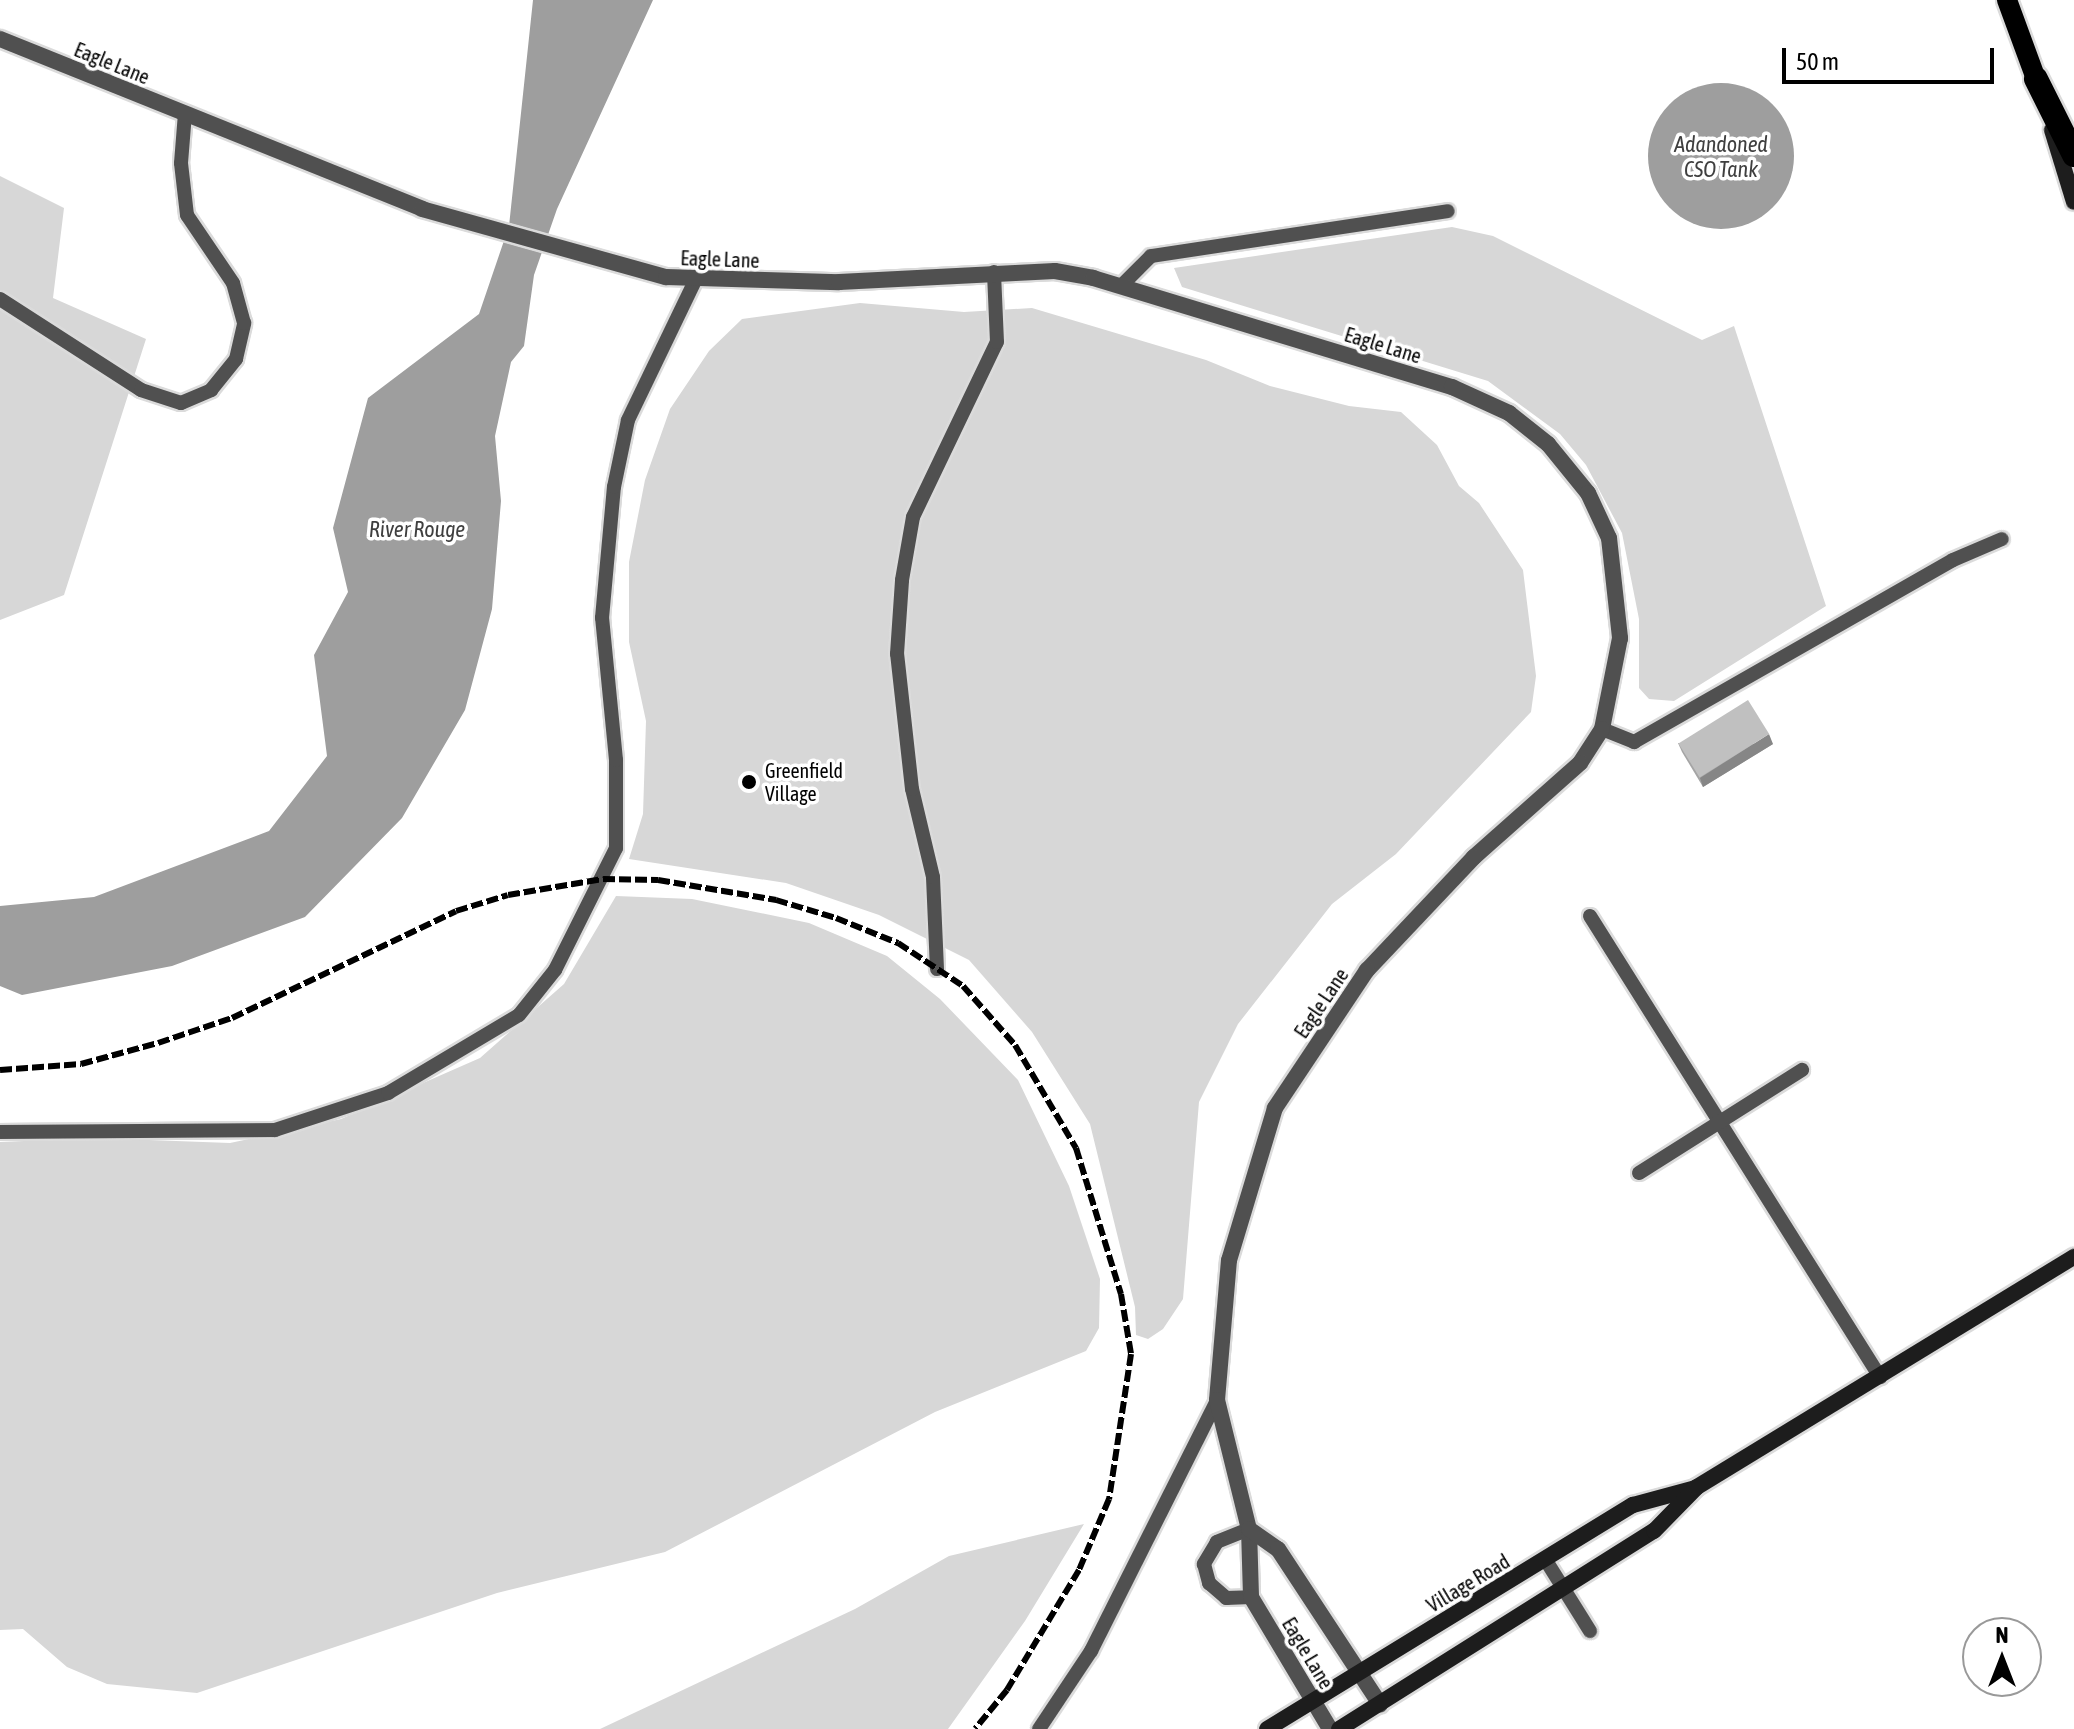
<!DOCTYPE html>
<style>
body{margin:0}
#map{position:relative;width:2074px;height:1729px;overflow:hidden;background:#fff;font-family:"Asap Condensed",sans-serif}
div>[style]{position:absolute}
.green>*{inset:0;background:#d7d7d7}
.water>*{inset:0;background:#9e9e9e}
.round{border-radius:50%}
.roads{filter:drop-shadow(2px 0 #dbdbdb) drop-shadow(-2px 0 #dbdbdb) drop-shadow(0 2px #dbdbdb) drop-shadow(0 -2px #dbdbdb)}
.lane>*{height:14px;margin:-7px;padding:0 7px;transform-origin:7px;border-radius:7px;background:#505050}
.street>*{height:16px;margin:-8px;padding:0 8px;transform-origin:8px;border-radius:8px;background:#505050}
.secondary>*{height:16px;margin:-8px;padding:0 8px;transform-origin:8px;border-radius:8px;background:#1d1d1d}
.primary>*{height:20px;margin:-10px;padding:0 10px;transform-origin:10px;border-radius:10px;background:#000}
.highway>*{height:24px;margin:-12px;padding:0 12px;transform-origin:12px;border-radius:12px;background:#000}
.rail>*{height:6px;margin-top:-3px;transform-origin:0;background:repeating-linear-gradient(90deg,#000 0 12px,transparent 0 16px)}
.wall>*{inset:0;background:#a5a5a5}
.shaded-wall>*{inset:0;background:#868686}
.building>*{inset:0;background:#c0c0c0;transform-origin:0 0}
.dots>*{width:22px;height:22px;translate:-50% -50%;box-sizing:border-box;border:4px solid #fff;border-radius:50%}
span{translate:-50% -50%;white-space:nowrap;text-align:center;line-height:1.15;-webkit-text-stroke:7px #fff;paint-order:stroke}
.street-label{font-size:20px;color:#000}
.poi-label{font-size:20px;color:#000}
.left{translate:0 -50%;text-align:left}
.water-label{font-size:22px;color:#3f3f3f;font-style:italic}
.north{position:absolute;left:1962px;top:1617px;width:80px;height:80px;box-sizing:border-box;background:#fff;border:2px solid #999;border-radius:50%;rotate:0deg;font-size:22px;font-weight:700;line-height:32px;text-align:center;color:#000}
.north::after{content:'';display:block;margin:auto;width:28px;height:36px;background:#000;clip-path:polygon(50% 0,100% 100%,50% 72%,0 100%)}
.scale{position:absolute;left:1782px;top:48px;width:212px;height:36px;box-sizing:border-box;border:4px solid #000;border-top:0;padding-left:10px;font-size:24px;line-height:28px;white-space:nowrap;color:#000;-webkit-text-stroke:6px #fff;paint-order:stroke}
</style>
<div id="map">
<div class="green">
<i style="clip-path:polygon(0 176px,64px 208px,53px 298px,146px 339px,64px 595px,0 620px)"></i>
<i style="clip-path:polygon(1452px 227px,1493px 236px,1702px 340px,1734px 326px,1826px 606px,1674px 701px,1649px 699px,1639px 688px,1639px 619px,1622px 533px,1586px 465px,1560px 434px,1488px 381px,1182px 287px,1174px 268px)"></i>
<i style="clip-path:polygon(860px 303px,964px 312px,1032px 308px,1206px 360px,1270px 386px,1349px 406px,1401px 412px,1437px 445px,1459px 486px,1479px 503px,1523px 570px,1536px 676px,1531px 712px,1396px 854px,1332px 904px,1238px 1024px,1199px 1102px,1183px 1299px,1163px 1329px,1148px 1339px,1136px 1335px,1135px 1307px,1090px 1124px,1032px 1032px,969px 960px,879px 915px,786px 883px,629px 859px,643px 814px,646px 721px,629px 642px,629px 562px,645px 480px,670px 409px,709px 351px,742px 319px)"></i>
<i style="clip-path:polygon(616px 896px,692px 899px,809px 923px,887px 956px,940px 999px,1018px 1080px,1069px 1186px,1100px 1279px,1099px 1328px,1086px 1351px,935px 1412px,665px 1552px,497px 1593px,197px 1693px,107px 1684px,67px 1667px,23px 1629px,0 1630px,0 1142px,95px 1138px,230px 1143px,341px 1119px,480px 1058px,564px 984px)"></i>
<i style="clip-path:polygon(1084px 1524px,1025px 1621px,948px 1729px,600px 1729px,855px 1609px,949px 1556px)"></i>
</div>
<div class="water">
<i style="clip-path:polygon(533px 0,653px 0,557px 209px,534px 275px,524px 346px,511px 362px,495px 436px,501px 501px,492px 609px,465px 710px,402px 818px,305px 917px,172px 966px,22px 995px,0 986px,0 906px,94px 897px,269px 831px,327px 756px,314px 655px,348px 592px,333px 528px,368px 398px,479px 314px,509px 226px)"></i>
<i class="round" style="left:1648px;top:83px;width:146px;height:146px"></i>
</div>
<div class="roads">
<div class="lane">
<i style="left:1121px;top:286px;width:42px;rotate:-45deg"></i>
<i style="left:1151px;top:256px;width:300px;rotate:-8.6deg"></i>
<i style="left:0;top:299px;width:168px;rotate:32.8deg"></i>
<i style="left:141px;top:390px;width:42px;rotate:18deg"></i>
<i style="left:181px;top:403px;width:33px;rotate:-23deg"></i>
<i style="left:211px;top:390px;width:40px;rotate:-51deg"></i>
<i style="left:236px;top:359px;width:37px;rotate:-77deg"></i>
<i style="left:244px;top:323px;width:41px;rotate:-105.4deg"></i>
<i style="left:233px;top:283px;width:82px;rotate:-124.1deg"></i>
<i style="left:187px;top:215px;width:52px;rotate:-96.6deg"></i>
<i style="left:181px;top:163px;width:50px;rotate:-85.4deg"></i>
<i style="left:1602px;top:729px;width:35px;rotate:22deg"></i>
<i style="left:1634px;top:742px;width:367px;rotate:-29.7deg"></i>
<i style="left:1953px;top:560px;width:53px;rotate:-23.2deg"></i>
<i style="left:1590px;top:916px;width:545px;rotate:57.83deg"></i>
<i style="left:937px;top:969px;width:92px;rotate:-92.5deg"></i>
<i style="left:933px;top:877px;width:90px;rotate:-103.4deg"></i>
<i style="left:912px;top:789px;width:136px;rotate:-96.3deg"></i>
<i style="left:897px;top:654px;width:74px;rotate:-86.1deg"></i>
<i style="left:902px;top:580px;width:64px;rotate:-80.1deg"></i>
<i style="left:913px;top:517px;width:194px;rotate:-64.4deg"></i>
<i style="left:997px;top:342px;width:70px;rotate:-92.5deg"></i>
<i style="left:0;top:1132px;width:275px;rotate:-0.4deg"></i>
<i style="left:275px;top:1130px;width:119px;rotate:-18.1deg"></i>
<i style="left:388px;top:1093px;width:152px;rotate:-30.8deg"></i>
<i style="left:519px;top:1015px;width:58px;rotate:-51.3deg"></i>
<i style="left:555px;top:970px;width:136px;rotate:-63.4deg"></i>
<i style="left:616px;top:848px;width:88px;rotate:-90deg"></i>
<i style="left:616px;top:760px;width:143px;rotate:-95.6deg"></i>
<i style="left:602px;top:618px;width:132px;rotate:-84.8deg"></i>
<i style="left:614px;top:487px;width:68px;rotate:-78.2deg"></i>
<i style="left:628px;top:420px;width:157px;rotate:-64.3deg"></i>
<i style="left:1639px;top:1173px;width:193px;rotate:-32.3deg"></i>
<i style="left:1249px;top:1529px;width:35px;rotate:158deg"></i>
<i style="left:1217px;top:1542px;width:26px;rotate:121deg"></i>
<i style="left:1204px;top:1564px;width:20px;rotate:75deg"></i>
<i style="left:1209px;top:1583px;width:23px;rotate:41deg"></i>
<i style="left:1226px;top:1598px;width:25px;rotate:-2deg"></i>
<i style="left:1545px;top:1559px;width:85px;rotate:58deg"></i>
<i style="left:1039px;top:1729px;width:94px;rotate:-56.3deg"></i>
<i style="left:1091px;top:1651px;width:281px;rotate:-63.3deg"></i>
</div>
<div class="street">
<i style="left:0;top:39px;width:455px;rotate:21.9deg"></i>
<i style="left:422px;top:209px;width:253px;rotate:15.6deg"></i>
<i style="left:666px;top:277px;width:173px;rotate:1.7deg"></i>
<i style="left:839px;top:282px;width:216px;rotate:-2.9deg"></i>
<i style="left:1055px;top:271px;width:39px;rotate:10deg"></i>
<i style="left:1093px;top:278px;width:375px;rotate:16.9deg"></i>
<i style="left:1452px;top:387px;width:63px;rotate:24.5deg"></i>
<i style="left:1509px;top:413px;width:50px;rotate:38.5deg"></i>
<i style="left:1548px;top:444px;width:63px;rotate:50.8deg"></i>
<i style="left:1588px;top:493px;width:50px;rotate:65deg"></i>
<i style="left:1609px;top:538px;width:101px;rotate:83.7deg"></i>
<i style="left:1620px;top:638px;width:93px;rotate:101.2deg"></i>
<i style="left:1602px;top:729px;width:40px;rotate:122.9deg"></i>
<i style="left:1580px;top:763px;width:142px;rotate:138.4deg"></i>
<i style="left:1474px;top:857px;width:156px;rotate:133.4deg"></i>
<i style="left:1367px;top:970px;width:166px;rotate:123.7deg"></i>
<i style="left:1275px;top:1108px;width:159px;rotate:106.8deg"></i>
<i style="left:1229px;top:1260px;width:141px;rotate:94.9deg"></i>
<i style="left:1217px;top:1400px;width:133px;rotate:76.1deg"></i>
<i style="left:1249px;top:1529px;width:68px;rotate:88.3deg"></i>
<i style="left:1251px;top:1597px;width:154px;rotate:59.1deg"></i>
<i style="left:1249px;top:1529px;width:35px;rotate:35deg"></i>
<i style="left:1278px;top:1549px;width:186px;rotate:56.7deg"></i>
</div>
<div class="secondary">
<i style="left:2052px;top:130px;width:75px;rotate:73deg"></i>
<i style="left:1267px;top:1729px;width:429px;rotate:-31.5deg"></i>
<i style="left:1633px;top:1505px;width:65px;rotate:-15.1deg"></i>
<i style="left:1339px;top:1729px;width:372px;rotate:-32.2deg"></i>
<i style="left:1654px;top:1531px;width:62px;rotate:-45.7deg"></i>
<i style="left:1697px;top:1487px;width:442px;rotate:-31.4deg"></i>
</div>
<div class="primary">
<i style="left:2007px;top:0;width:84px;rotate:69.8deg"></i>
</div>
<div class="highway">
<i style="left:2036px;top:79px;width:85px;rotate:63.4deg"></i>
</div>
</div>
<div class="rail">
<i style="left:0;top:1070px;width:81px;rotate:-4.2deg"></i>
<i style="left:81px;top:1064px;width:80px;rotate:-15.3deg"></i>
<i style="left:158px;top:1043px;width:78px;rotate:-18.7deg"></i>
<i style="left:232px;top:1018px;width:248px;rotate:-25.5deg"></i>
<i style="left:456px;top:911px;width:54px;rotate:-17.1deg"></i>
<i style="left:508px;top:895px;width:96px;rotate:-9.6deg"></i>
<i style="left:603px;top:879px;width:55px;rotate:1deg"></i>
<i style="left:658px;top:880px;width:120px;rotate:9.6deg"></i>
<i style="left:776px;top:900px;width:63px;rotate:16.7deg"></i>
<i style="left:836px;top:918px;width:67px;rotate:22deg"></i>
<i style="left:898px;top:943px;width:78px;rotate:33.5deg"></i>
<i style="left:963px;top:986px;width:79px;rotate:48.6deg"></i>
<i style="left:1015px;top:1045px;width:120px;rotate:59.4deg"></i>
<i style="left:1076px;top:1148px;width:153px;rotate:72.9deg"></i>
<i style="left:1121px;top:1294px;width:61px;rotate:80.5deg"></i>
<i style="left:1131px;top:1354px;width:147px;rotate:98.6deg"></i>
<i style="left:1109px;top:1499px;width:77px;rotate:112.9deg"></i>
<i style="left:1079px;top:1570px;width:140px;rotate:121deg"></i>
<i style="left:1007px;top:1690px;width:50px;rotate:129.4deg"></i>
</div>
<div class="wall">
<i style="clip-path:polygon(1678px 743px,1773px 744px,1703px 787px,1682px 752px)"></i>
</div>
<div class="shaded-wall">
<i style="clip-path:polygon(1769px 734px,1773px 744px,1703px 787px,1700px 778px)"></i>
</div>
<div class="building">
<i style="left:1748px;top:700px;width:40px;height:82px;rotate:58deg"></i>
</div>
<div class="dots">
<i style="left:749px;top:782px;background:#000"></i>
</div>
<div class="street-label">
<span style="left:112px;top:63px;rotate:22deg">Eagle Lane</span>
<span style="left:720px;top:259px;rotate:2deg">Eagle Lane</span>
<span style="left:1383px;top:345px;rotate:17deg">Eagle Lane</span>
<span style="left:1321px;top:1003px;rotate:-56deg">Eagle Lane</span>
<span style="left:1468px;top:1583px;rotate:-31deg">Village Road</span>
<span style="left:1308px;top:1653px;rotate:59deg">Eagle Lane</span>
</div>
<div class="poi-label">
<span class="left" style="left:765px;top:782px">Greenfield<br>Village</span>
</div>
<div class="water-label">
<span style="left:1721px;top:157px">Adandoned<br>CSO Tank</span>
<span style="left:417px;top:530px">River Rouge</span>
</div>
<div class="north">N</div>
<div class="scale">50 m</div>
</div>
